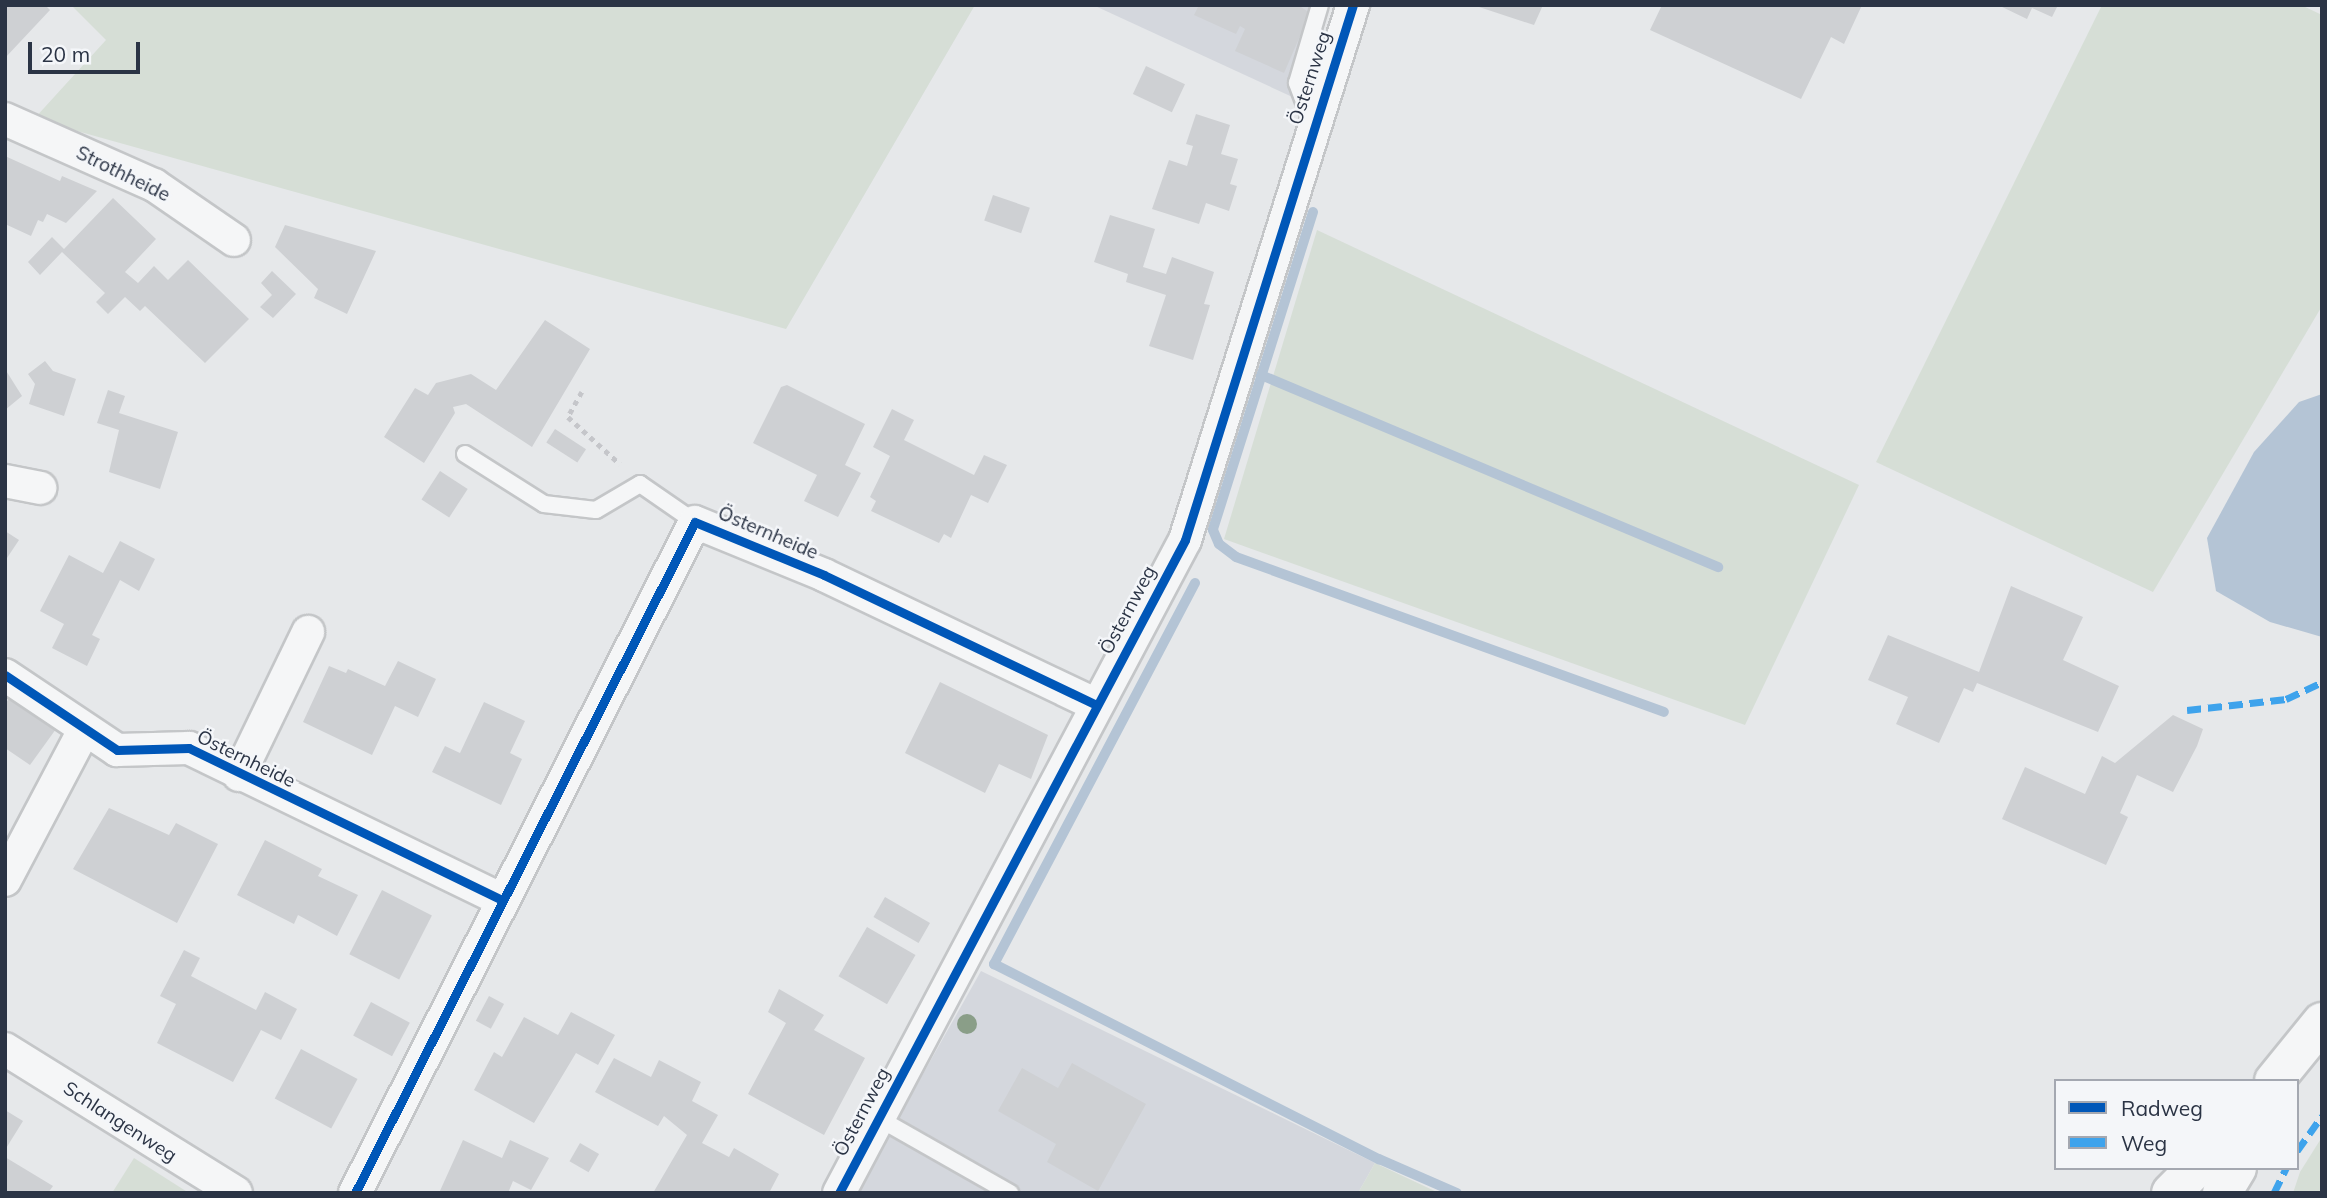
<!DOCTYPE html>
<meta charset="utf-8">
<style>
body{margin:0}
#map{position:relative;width:2327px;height:1198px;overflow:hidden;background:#e6e8ea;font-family:Mulish,sans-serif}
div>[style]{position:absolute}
.built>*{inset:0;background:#d4d7dd}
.green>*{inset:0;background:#d6ded6}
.water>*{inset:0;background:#b4c4d5}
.stream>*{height:10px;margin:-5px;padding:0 5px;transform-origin:5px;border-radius:5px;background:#b4c4d5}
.building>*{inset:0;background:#ced0d3;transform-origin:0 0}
.path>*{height:4.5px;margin-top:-2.25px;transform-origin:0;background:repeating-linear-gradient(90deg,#c5c6ca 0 5px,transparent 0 10px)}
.roads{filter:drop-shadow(2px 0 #c4c6c8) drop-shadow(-2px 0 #c4c6c8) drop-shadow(0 2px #c4c6c8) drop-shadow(0 -2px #c4c6c8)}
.service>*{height:16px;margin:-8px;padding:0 8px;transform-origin:8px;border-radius:8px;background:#f5f6f7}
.minor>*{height:32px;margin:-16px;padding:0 16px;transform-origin:16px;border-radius:16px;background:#f5f6f7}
.tertiary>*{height:38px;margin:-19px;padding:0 19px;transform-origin:19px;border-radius:19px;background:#f5f6f7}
.quiet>*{height:7px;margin-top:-3.5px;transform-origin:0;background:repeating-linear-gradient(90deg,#3ea3ec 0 14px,transparent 0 21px)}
.cycleway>*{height:9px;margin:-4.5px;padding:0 4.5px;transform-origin:4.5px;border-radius:4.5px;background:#0057b8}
.trees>*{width:20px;height:20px;margin:-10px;border-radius:50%;background:#8a9e88}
span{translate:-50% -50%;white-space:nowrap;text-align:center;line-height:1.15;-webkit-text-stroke:5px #f4f6f9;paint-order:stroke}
.street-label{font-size:19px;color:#2b3445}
.frame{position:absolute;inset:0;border:7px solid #2b3445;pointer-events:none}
.legend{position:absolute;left:2054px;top:1079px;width:245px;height:91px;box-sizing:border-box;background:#f4f6f9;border:2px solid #a4a8b1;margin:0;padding:9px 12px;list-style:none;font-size:21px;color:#2b3445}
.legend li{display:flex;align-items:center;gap:14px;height:35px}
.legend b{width:35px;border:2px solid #a4a8b1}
.scale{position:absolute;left:28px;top:42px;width:112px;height:32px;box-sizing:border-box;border:4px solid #2b3445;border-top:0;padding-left:9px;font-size:21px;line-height:24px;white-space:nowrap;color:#2b3445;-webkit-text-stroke:5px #f4f6f9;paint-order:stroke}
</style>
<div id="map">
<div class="built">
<i style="clip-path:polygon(1093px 5px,1329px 5px,1299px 100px)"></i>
<i style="clip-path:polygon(981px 971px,1375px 1163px,1358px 1193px,856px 1193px)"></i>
</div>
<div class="green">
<i style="clip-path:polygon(71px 5px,975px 5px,786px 329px,34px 119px,106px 40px)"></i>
<i style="clip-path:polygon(2102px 5px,2301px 5px,2322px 15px,2322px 306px,2153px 592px,1876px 462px)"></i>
<i style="clip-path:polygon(1317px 230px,1859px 485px,1745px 725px,1224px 539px)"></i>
<i style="clip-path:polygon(2322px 1137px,2322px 1193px,2293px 1193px,2300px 1172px)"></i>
<i style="clip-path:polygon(134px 1158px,189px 1193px,112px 1193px)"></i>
<i style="clip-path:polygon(1375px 1163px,1439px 1193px,1358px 1193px)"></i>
</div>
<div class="water">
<i style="clip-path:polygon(2322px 394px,2322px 637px,2270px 622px,2216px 591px,2207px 538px,2254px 452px,2299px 402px)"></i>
</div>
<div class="stream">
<i style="left:1313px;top:212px;width:333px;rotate:107.5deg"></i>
<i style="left:1213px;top:530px;width:15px;rotate:67deg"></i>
<i style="left:1219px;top:544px;width:21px;rotate:37deg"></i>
<i style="left:1236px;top:557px;width:455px;rotate:19.9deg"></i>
<i style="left:1261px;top:375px;width:496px;rotate:22.8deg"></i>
<i style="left:1195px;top:583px;width:431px;rotate:117.8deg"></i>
<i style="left:994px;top:964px;width:432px;rotate:26.9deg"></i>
<i style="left:1379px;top:1159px;width:85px;rotate:23.6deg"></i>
</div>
<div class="building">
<i style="clip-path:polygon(5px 5px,45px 5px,50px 10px,5px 58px)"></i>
<i style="clip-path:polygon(1199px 5px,1298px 5px,1310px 13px,1284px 73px,1235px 51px,1245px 29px,1240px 26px,1236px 34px,1194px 15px)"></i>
<i style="clip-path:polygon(1473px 5px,1543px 5px,1534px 25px)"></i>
<i style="clip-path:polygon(1662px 5px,1862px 5px,1844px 44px,1831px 37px,1801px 99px,1650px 30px)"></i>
<i style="clip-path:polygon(1998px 5px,2058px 5px,2052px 17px,2032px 8px,2027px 19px)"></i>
<i style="left:1146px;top:66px;width:43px;height:31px;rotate:25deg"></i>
<i style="clip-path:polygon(1196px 114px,1230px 125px,1221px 154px,1238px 159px,1230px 184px,1237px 186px,1229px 211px,1206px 203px,1199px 224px,1152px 209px,1169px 160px,1187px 166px,1193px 146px,1186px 144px)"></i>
<i style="clip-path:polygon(5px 156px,60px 181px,62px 176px,97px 191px,66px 223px,47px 214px,43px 222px,38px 220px,31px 236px,5px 224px)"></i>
<i style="left:993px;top:195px;width:39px;height:27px;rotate:19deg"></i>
<i style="clip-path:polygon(113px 198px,156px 239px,125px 272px,138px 283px,154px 266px,168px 280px,188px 260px,249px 319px,205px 363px,145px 306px,140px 311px,125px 297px,108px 314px,96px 302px,105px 293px,62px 252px,40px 275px,28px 262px,52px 237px,64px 249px)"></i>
<i style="clip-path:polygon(1110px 215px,1155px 229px,1143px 267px,1166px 274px,1172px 257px,1214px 272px,1204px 304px,1210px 305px,1193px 360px,1149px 346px,1166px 295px,1126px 282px,1128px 274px,1094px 262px)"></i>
<i style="clip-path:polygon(285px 225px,376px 251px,347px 314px,314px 298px,318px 289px,275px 247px)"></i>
<i style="clip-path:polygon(272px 271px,296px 294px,273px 318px,260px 307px,272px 295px,261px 283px)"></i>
<i style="clip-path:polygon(545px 320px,590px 349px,532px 447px,466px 404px,453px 407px,455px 413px,424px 463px,384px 437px,415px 388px,428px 395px,436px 383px,471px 374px,496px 390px)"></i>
<i style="clip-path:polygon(45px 361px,53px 371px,76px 379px,64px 416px,29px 404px,35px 384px,28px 374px)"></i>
<i style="clip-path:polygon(5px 369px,22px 396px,5px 410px)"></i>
<i style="clip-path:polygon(787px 385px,865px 424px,845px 465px,861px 473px,838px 517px,804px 501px,817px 475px,753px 443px,781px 387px)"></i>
<i style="clip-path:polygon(108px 390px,125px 396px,119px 413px,178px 432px,160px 489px,109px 472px,119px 430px,97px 423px)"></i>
<i style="clip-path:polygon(892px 409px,914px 420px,904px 440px,974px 475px,984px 455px,1007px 465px,988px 503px,971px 495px,951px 538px,944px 534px,939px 543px,871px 511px,876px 501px,870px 497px,890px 456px,873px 447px)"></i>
<i style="left:555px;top:429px;width:37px;height:16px;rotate:33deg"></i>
<i style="left:440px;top:471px;width:33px;height:34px;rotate:33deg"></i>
<i style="clip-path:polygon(5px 531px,19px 540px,5px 561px)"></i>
<i style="clip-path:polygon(120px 541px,155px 559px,139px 591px,120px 580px,92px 635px,100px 639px,87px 666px,52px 648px,64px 624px,40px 611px,69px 555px,103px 573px)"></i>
<i style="clip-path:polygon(2011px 586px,2083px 617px,2063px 660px,2119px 686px,2098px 732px,1977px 683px,1973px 692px,1964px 688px,1939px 743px,1896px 724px,1908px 697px,1868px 680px,1888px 635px,1979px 672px)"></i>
<i style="clip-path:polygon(398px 661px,436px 679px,418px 717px,395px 706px,372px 755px,303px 722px,329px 666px,346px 673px,348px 669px,385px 686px)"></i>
<i style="clip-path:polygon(940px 682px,1048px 735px,1031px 779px,999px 764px,985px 793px,905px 753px)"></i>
<i style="clip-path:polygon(11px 696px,56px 729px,30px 765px,5px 748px,5px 704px)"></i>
<i style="clip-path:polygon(484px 702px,525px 721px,510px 753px,522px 759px,501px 805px,432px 772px,445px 746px,460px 753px)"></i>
<i style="clip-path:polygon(2173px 715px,2203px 729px,2197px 746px,2173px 792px,2137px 775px,2120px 813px,2128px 817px,2106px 865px,2002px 819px,2025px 767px,2085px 794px,2102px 756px,2115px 763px)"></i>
<i style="clip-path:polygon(109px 808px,169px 835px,176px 823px,218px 844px,177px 923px,73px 869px)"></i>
<i style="clip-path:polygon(265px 840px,322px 869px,318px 876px,358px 895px,337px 936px,298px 915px,294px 924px,237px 895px)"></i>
<i style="left:382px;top:890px;width:56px;height:72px;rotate:27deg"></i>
<i style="left:885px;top:897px;width:52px;height:23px;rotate:30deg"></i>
<i style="left:867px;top:927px;width:56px;height:57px;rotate:30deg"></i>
<i style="clip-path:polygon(184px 950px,200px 958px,191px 976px,256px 1010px,265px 992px,297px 1009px,281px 1040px,261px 1030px,233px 1082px,157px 1043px,176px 1004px,160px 996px)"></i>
<i style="clip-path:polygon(779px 989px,824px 1015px,814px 1030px,865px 1058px,824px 1135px,748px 1094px,786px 1023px,768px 1012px)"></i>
<i style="left:489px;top:996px;width:17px;height:28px;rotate:28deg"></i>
<i style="left:371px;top:1002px;width:44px;height:38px;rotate:28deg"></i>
<i style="clip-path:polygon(571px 1012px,615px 1035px,598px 1065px,576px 1053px,534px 1123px,474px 1090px,494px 1052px,502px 1057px,524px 1017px,558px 1035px)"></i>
<i style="left:301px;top:1049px;width:64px;height:56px;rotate:28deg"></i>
<i style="clip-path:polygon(614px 1058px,651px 1077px,659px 1060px,701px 1082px,692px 1101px,718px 1115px,702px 1143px,729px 1157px,734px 1148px,779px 1174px,769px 1193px,653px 1193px,687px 1135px,664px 1116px,658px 1126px,595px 1092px)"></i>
<i style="clip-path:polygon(1072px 1063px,1146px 1104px,1098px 1191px,1047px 1162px,1056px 1144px,998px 1111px,1022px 1068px,1058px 1088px)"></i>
<i style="clip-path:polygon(5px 1110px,23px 1121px,5px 1150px)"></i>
<i style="clip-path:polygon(463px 1140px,502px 1158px,510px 1140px,549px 1158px,531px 1190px,513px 1181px,508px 1193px,439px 1193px)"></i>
<i style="left:580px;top:1143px;width:22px;height:21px;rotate:30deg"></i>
<i style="clip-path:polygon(5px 1157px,53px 1186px,48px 1193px,5px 1193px)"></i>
</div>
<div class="path">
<i style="left:582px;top:392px;width:29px;rotate:119deg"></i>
<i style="left:568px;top:417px;width:70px;rotate:42.1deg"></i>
</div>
<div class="roads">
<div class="service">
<i style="left:1312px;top:123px;width:43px;rotate:-110.6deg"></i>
<i style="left:1297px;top:83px;width:81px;rotate:-73.6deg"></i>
<i style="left:465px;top:454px;width:93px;rotate:32.3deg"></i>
<i style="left:544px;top:504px;width:52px;rotate:6.6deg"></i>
<i style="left:596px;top:510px;width:51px;rotate:-30.6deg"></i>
<i style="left:640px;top:484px;width:67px;rotate:34.6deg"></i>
<i style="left:878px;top:1118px;width:152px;rotate:29.6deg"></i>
</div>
<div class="minor">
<i style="left:5px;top:119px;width:163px;rotate:23.9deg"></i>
<i style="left:154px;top:185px;width:97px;rotate:34.5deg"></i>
<i style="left:5px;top:481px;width:36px;rotate:11deg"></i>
<i style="left:5px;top:675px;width:135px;rotate:33.8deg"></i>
<i style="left:117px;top:750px;width:72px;rotate:-1.6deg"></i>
<i style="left:189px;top:748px;width:348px;rotate:25.9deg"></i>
<i style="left:239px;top:775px;width:159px;rotate:-64.2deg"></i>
<i style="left:5px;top:880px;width:170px;rotate:-62.2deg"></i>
<i style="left:5px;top:1049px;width:272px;rotate:31.9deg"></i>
<i style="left:355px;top:1193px;width:752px;rotate:-63.13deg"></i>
<i style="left:695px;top:522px;width:139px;rotate:22.3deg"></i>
<i style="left:824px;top:575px;width:302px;rotate:25.5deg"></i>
<i style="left:839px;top:1193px;width:739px;rotate:-62.08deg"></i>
<i style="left:1185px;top:540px;width:561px;rotate:-72.57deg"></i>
</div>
<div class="tertiary">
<i style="left:2274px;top:1081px;width:76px;rotate:-50.9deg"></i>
<i style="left:2171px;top:1193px;width:35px;rotate:-45deg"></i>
<i style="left:2222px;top:1193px;width:29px;rotate:-59deg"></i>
</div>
</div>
<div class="quiet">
<i style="left:2187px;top:710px;width:100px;rotate:-6.3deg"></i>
<i style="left:2286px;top:699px;width:40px;rotate:-25deg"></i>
<i style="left:2297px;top:1151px;width:43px;rotate:-54.5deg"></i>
<i style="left:2274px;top:1193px;width:28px;rotate:-64deg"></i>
</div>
<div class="cycleway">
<i style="left:5px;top:675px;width:135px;rotate:33.8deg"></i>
<i style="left:117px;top:750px;width:72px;rotate:-1.6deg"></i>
<i style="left:189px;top:748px;width:348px;rotate:25.9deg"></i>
<i style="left:355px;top:1193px;width:752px;rotate:-63.13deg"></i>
<i style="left:695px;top:522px;width:139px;rotate:22.3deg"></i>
<i style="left:824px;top:575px;width:302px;rotate:25.5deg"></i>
<i style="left:839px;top:1193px;width:739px;rotate:-62.08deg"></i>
<i style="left:1185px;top:540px;width:561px;rotate:-72.57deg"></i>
</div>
<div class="trees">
<i style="left:967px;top:1024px"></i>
</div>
<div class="street-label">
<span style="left:1310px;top:78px;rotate:-72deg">Östernweg</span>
<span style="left:123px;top:174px;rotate:26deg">Strothheide</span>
<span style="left:768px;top:533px;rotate:23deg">Östernheide</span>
<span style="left:1128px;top:610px;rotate:-62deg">Östernweg</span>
<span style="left:246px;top:759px;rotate:26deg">Östernheide</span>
<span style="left:862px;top:1112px;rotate:-62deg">Östernweg</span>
<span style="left:120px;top:1122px;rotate:33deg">Schlangenweg</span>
</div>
<div class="frame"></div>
<ul class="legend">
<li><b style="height:9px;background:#0057b8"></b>Radweg</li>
<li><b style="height:9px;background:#3ea3ec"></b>Weg</li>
</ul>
<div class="scale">20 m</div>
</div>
